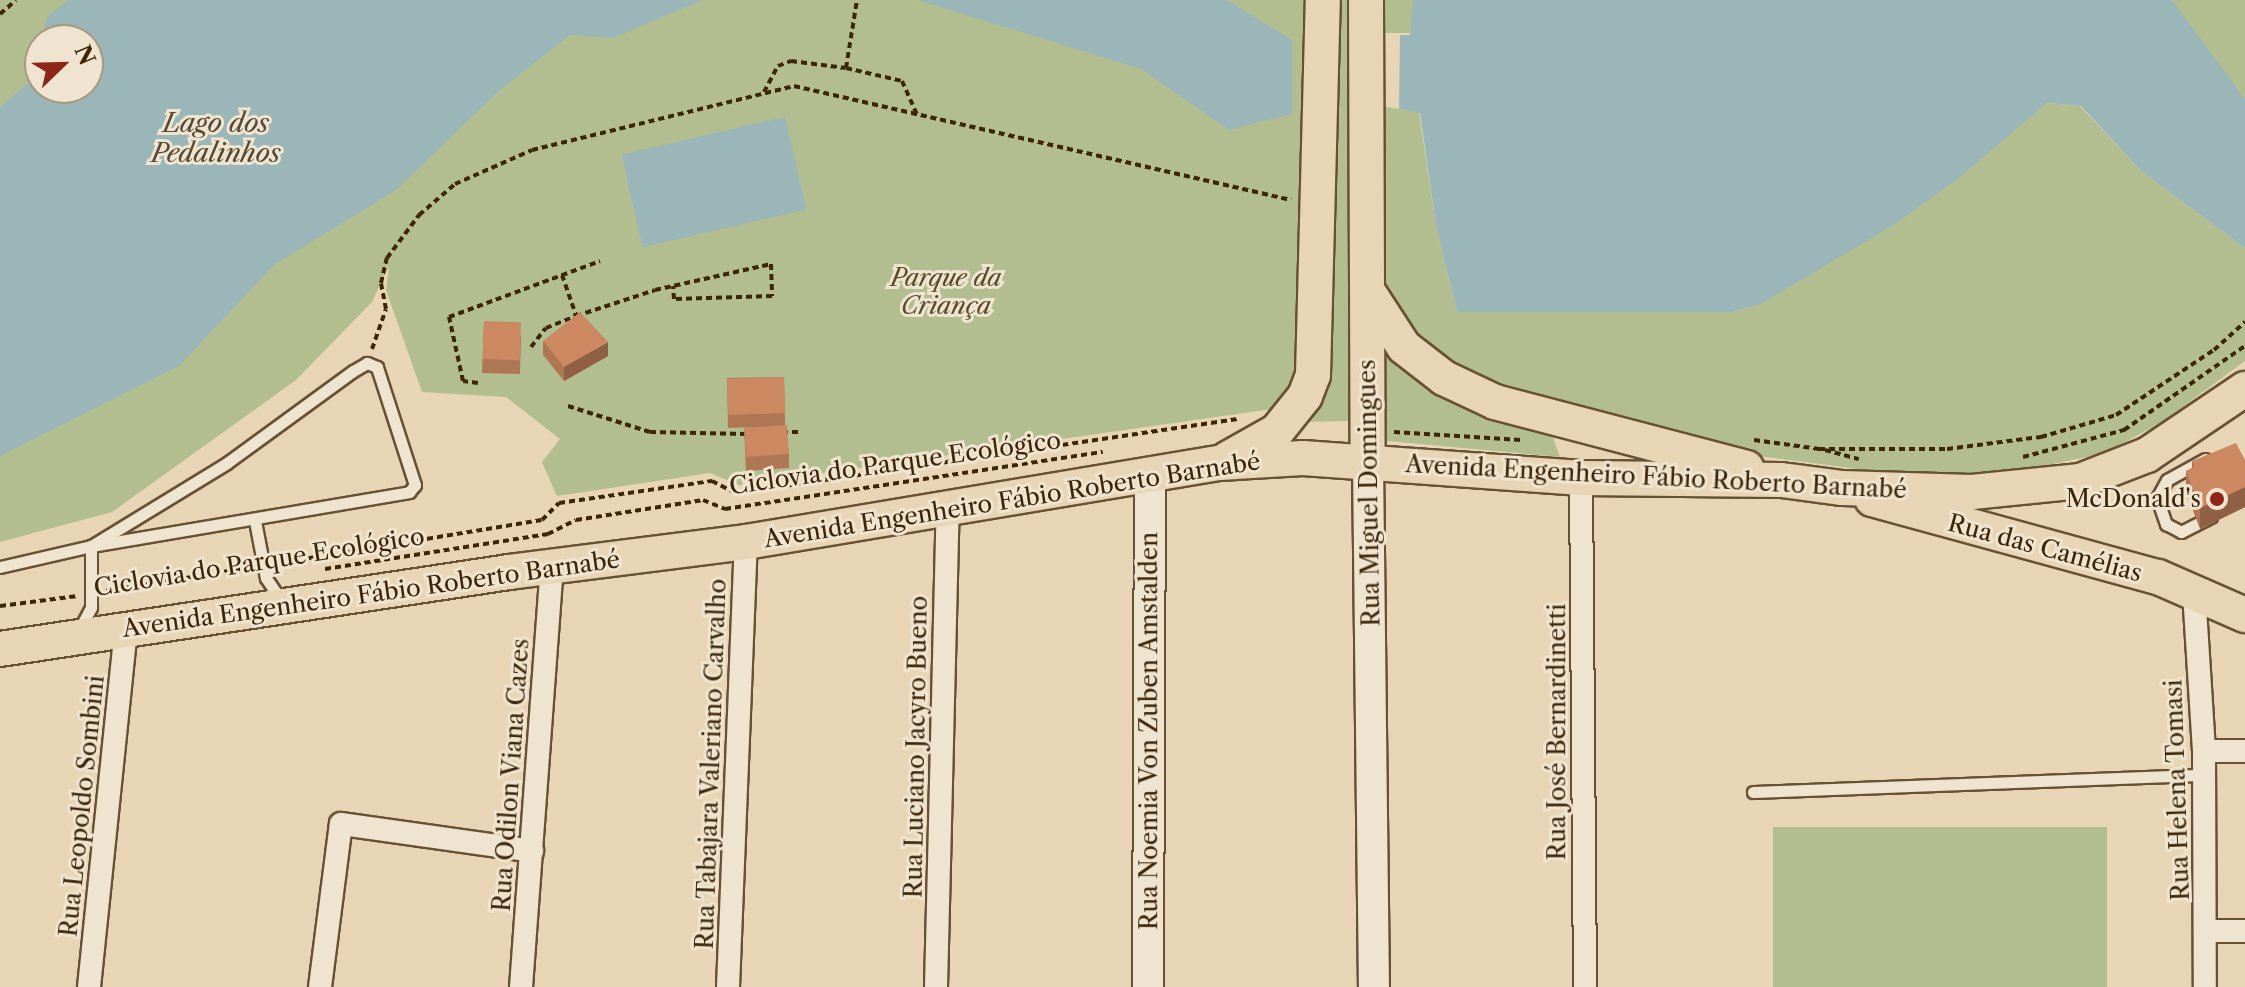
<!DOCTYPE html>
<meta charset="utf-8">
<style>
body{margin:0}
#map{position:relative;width:2245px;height:987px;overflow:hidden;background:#e7d5b5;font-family:"Libre Caslon Text",serif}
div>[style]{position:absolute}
.green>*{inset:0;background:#b3be90;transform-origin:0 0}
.water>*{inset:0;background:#9bb6b8;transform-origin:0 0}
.path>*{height:4px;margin-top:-2px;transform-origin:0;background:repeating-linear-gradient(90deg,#3d2508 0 6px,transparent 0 10px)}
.roads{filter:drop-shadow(2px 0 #685133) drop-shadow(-2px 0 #685133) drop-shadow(0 2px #685133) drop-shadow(0 -2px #685133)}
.lane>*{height:11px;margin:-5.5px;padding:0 5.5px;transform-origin:5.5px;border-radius:5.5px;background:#efe4cf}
.street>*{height:22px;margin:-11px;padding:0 11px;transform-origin:11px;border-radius:11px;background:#efe4cf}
.secondary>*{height:30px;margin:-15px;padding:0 15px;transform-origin:15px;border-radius:15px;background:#efe4cf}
.primary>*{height:34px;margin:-17px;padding:0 17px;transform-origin:17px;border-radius:17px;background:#e7d5b5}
.wall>*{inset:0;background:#af7653}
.shaded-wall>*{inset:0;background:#8f6044}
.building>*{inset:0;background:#cc8961;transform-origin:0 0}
.dots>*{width:22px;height:22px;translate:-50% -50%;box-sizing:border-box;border:4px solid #efe4cf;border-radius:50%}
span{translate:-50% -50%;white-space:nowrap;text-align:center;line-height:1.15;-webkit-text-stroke:6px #efe4cf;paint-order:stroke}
.park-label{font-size:24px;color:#5a4b2a;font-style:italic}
.street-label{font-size:24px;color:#3d2508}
.poi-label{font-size:24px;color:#3d2508}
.right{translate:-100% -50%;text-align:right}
.water-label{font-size:26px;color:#544934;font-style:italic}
.north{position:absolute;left:24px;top:24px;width:80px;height:80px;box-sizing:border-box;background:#efe4cf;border:2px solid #a8987f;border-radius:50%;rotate:67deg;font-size:22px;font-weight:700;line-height:32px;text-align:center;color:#3d2508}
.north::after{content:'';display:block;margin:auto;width:28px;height:36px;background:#8f2418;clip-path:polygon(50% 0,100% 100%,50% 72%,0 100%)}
</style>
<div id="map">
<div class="green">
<i style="clip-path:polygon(evenodd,0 0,1307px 0,1304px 362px,1279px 408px,739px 485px,710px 473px,557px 496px,542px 462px,560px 439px,506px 397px,422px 392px,386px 290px,389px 266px,372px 302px,296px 380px,112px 512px,0 542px,0 0,40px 40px,88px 40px,88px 88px,40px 88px,40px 40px)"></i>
<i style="clip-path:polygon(1336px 0,1352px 0,1351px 421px,1305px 422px,1325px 387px,1332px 348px)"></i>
<i style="left:1381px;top:0;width:32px;height:33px"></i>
<i style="clip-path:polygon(2172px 0,2245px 0,2245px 99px,2180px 16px)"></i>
<i style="clip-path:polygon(2047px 103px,2080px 106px,2141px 171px,2245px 248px,2245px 361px,2162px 422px,2105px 453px,2020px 471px,1933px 479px,1751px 455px,1541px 400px,1492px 382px,1439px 355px,1400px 322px,1384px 297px,1379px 106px,1419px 112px,1436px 226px,1457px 312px,1733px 312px,1759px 305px)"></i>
<i style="clip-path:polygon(1383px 352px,1551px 432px,1560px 457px,1387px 441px)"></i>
<i style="left:1773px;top:827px;width:334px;height:160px"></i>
</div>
<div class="water">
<i style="clip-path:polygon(68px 0,703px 0,613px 38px,570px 35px,500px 90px,396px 190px,274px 265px,179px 366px,0 456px,0 107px,32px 80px,40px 46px,40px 88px,88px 88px,88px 40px,41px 40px,47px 17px)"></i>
<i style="clip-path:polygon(917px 0,1227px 0,1292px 40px,1292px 114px,1229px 130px,1141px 69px)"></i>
<i style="clip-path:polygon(1413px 0,2172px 0,2245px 99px,2245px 248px,2141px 171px,2081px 106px,2047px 103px,1959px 178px,1892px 226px,1759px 305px,1733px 312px,1457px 312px,1436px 226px,1420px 113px,1399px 109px,1400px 35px,1410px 35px)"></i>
<i style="left:785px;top:117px;width:95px;height:168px;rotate:77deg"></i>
</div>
<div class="path">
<i style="left:0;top:14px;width:21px;rotate:-41deg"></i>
<i style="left:846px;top:68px;width:69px;rotate:-80.8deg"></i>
<i style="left:764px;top:92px;width:30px;rotate:-62deg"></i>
<i style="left:778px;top:66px;width:14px;rotate:-21deg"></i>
<i style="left:791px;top:61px;width:55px;rotate:7.3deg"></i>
<i style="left:846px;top:68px;width:57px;rotate:13.1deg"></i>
<i style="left:902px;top:81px;width:36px;rotate:66deg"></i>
<i style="left:562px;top:275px;width:46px;rotate:70.8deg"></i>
<i style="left:531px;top:347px;width:24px;rotate:-52deg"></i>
<i style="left:546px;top:328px;width:32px;rotate:-22deg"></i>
<i style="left:576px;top:316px;width:83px;rotate:-18.2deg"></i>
<i style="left:655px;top:290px;width:119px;rotate:-12.6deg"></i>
<i style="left:771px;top:264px;width:32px;rotate:88deg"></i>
<i style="left:772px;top:296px;width:98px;rotate:178.2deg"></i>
<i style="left:674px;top:299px;width:13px;rotate:-94deg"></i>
<i style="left:372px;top:349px;width:42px;rotate:-70.7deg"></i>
<i style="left:386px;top:309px;width:26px;rotate:-101deg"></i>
<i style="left:381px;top:283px;width:26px;rotate:-77deg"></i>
<i style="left:387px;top:258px;width:54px;rotate:-53.3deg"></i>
<i style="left:419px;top:215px;width:48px;rotate:-40.7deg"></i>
<i style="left:455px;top:184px;width:84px;rotate:-23.8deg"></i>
<i style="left:532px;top:150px;width:270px;rotate:-13.7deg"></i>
<i style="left:794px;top:86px;width:510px;rotate:12.92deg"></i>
<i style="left:478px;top:383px;width:15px;rotate:-172deg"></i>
<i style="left:463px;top:381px;width:66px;rotate:-102.3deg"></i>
<i style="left:449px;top:317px;width:161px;rotate:-20.3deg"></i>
<i style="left:568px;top:406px;width:86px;rotate:17.6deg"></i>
<i style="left:650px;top:432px;width:96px;rotate:1.2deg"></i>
<i style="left:782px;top:432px;width:16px"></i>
<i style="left:1394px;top:432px;width:127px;rotate:3.6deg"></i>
<i style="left:1754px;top:440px;width:66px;rotate:7.9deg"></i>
<i style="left:1819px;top:449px;width:128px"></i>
<i style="left:1947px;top:449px;width:95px;rotate:-7.3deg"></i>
<i style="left:2041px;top:437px;width:78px;rotate:-16.3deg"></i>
<i style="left:2116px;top:415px;width:118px;rotate:-33.6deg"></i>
<i style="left:2214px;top:350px;width:42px;rotate:-42.1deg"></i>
<i style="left:1825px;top:450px;width:35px;rotate:15deg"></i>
<i style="left:2023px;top:457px;width:105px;rotate:-15deg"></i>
<i style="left:2124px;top:430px;width:147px;rotate:-34.8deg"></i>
<i style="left:279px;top:563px;width:266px;rotate:-9.3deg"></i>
<i style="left:542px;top:520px;width:24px;rotate:-45deg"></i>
<i style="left:559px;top:503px;width:155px;rotate:-8.2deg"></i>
<i style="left:712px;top:481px;width:27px;rotate:27deg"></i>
<i style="left:736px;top:493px;width:507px;rotate:-8.39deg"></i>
<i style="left:325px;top:569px;width:226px;rotate:-8.9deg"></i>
<i style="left:548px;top:534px;width:31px;rotate:-27deg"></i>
<i style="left:576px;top:520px;width:129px;rotate:-8.9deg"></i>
<i style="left:703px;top:500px;width:24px;rotate:22deg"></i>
<i style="left:725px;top:509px;width:382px;rotate:-8.6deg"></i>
<i style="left:106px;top:591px;width:143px;rotate:-9.3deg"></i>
<i style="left:0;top:606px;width:78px;rotate:-7.4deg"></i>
</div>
<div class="roads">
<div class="lane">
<i style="left:2205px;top:459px;width:43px;rotate:151.1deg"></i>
<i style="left:2167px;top:480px;width:21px;rotate:119deg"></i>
<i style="left:2157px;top:498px;width:28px;rotate:71deg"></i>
<i style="left:2166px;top:524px;width:17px;rotate:28deg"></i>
<i style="left:2181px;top:532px;width:34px;rotate:-27deg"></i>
<i style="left:255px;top:521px;width:58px;rotate:79.1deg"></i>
<i style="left:266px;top:578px;width:29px;rotate:56deg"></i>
<i style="left:0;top:567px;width:93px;rotate:-13deg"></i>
<i style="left:91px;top:546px;width:323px;rotate:-9.6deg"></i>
<i style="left:409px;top:492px;width:9px;rotate:-49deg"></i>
<i style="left:415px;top:485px;width:124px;rotate:-107.9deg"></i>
<i style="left:377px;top:367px;width:11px;rotate:-158deg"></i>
<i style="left:367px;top:363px;width:16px;rotate:150deg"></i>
<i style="left:353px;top:371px;width:156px;rotate:143.9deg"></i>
<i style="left:227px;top:463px;width:159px;rotate:148.6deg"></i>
<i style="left:79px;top:630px;width:26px;rotate:-62deg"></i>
<i style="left:91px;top:607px;width:61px;rotate:-90deg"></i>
<i style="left:1753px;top:792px;width:452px;rotate:-2.2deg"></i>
</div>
<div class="street">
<i style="left:1581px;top:478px;width:509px;rotate:89.55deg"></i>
<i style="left:2194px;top:592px;width:159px;rotate:86.4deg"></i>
<i style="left:2204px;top:751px;width:236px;rotate:89.8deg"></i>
<i style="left:2204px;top:751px;width:41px"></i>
<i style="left:2206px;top:931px;width:39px"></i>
<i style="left:89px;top:987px;width:359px;rotate:-84.1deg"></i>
<i style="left:320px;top:987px;width:164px;rotate:-82.7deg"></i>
<i style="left:341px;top:824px;width:193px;rotate:8deg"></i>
<i style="left:521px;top:987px;width:422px;rotate:-85.8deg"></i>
<i style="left:728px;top:987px;width:445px;rotate:-87.7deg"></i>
<i style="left:936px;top:987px;width:479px;rotate:-88.6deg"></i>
</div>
<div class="secondary">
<i style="left:1368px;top:462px;width:525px;rotate:89.35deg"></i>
<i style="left:1148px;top:987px;width:511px;rotate:-89.78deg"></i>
</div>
<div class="primary">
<i style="left:1366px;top:0;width:462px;rotate:89.8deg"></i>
<i style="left:1367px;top:290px;width:68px;rotate:57deg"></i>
<i style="left:1404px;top:347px;width:51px;rotate:37.8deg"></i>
<i style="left:1444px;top:378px;width:56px;rotate:25.2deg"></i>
<i style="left:1495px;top:402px;width:260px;rotate:14.7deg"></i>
<i style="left:1227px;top:459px;width:57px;rotate:-29.2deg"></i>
<i style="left:1277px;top:431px;width:45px;rotate:-51.3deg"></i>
<i style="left:1305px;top:396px;width:22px;rotate:-69deg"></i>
<i style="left:1313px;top:375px;width:375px;rotate:-88.5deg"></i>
<i style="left:1872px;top:499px;width:296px;rotate:15.3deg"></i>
<i style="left:2158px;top:577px;width:95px;rotate:23.6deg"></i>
<i style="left:0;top:649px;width:515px;rotate:-8.6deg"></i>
<i style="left:509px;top:572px;width:239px;rotate:-7.2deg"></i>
<i style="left:746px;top:542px;width:481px;rotate:-9.5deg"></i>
<i style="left:1220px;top:463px;width:83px;rotate:-3.4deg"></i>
<i style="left:1303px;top:458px;width:279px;rotate:4.1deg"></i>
<i style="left:1581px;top:478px;width:200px;rotate:0.6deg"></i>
<i style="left:1781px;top:480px;width:62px;rotate:7.5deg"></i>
<i style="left:1842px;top:488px;width:130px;rotate:1.8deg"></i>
<i style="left:1972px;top:492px;width:109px;rotate:-5.8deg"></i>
<i style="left:2080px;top:481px;width:72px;rotate:-21.2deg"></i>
<i style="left:2147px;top:455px;width:118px;rotate:-34deg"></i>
</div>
</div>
<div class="wall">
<i style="clip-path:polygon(484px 321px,521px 336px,520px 374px,482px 373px)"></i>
<i style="clip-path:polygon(543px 341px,608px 356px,564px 381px,543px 355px)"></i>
<i style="clip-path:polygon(784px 377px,785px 425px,789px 454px,789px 468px,746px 471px,744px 428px,761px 427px,728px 428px,727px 378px)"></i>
<i style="clip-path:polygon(2245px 460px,2245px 507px,2200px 529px,2186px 492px,2186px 471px,2192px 468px,2192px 461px)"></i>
</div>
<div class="shaded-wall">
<i style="clip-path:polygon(608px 342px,608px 356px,564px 381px,564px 367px)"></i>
<i style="clip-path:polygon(2245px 487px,2245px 507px,2200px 529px,2200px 508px)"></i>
</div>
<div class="building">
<i style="clip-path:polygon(580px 312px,608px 342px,564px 367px,543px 341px)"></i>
<i style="left:484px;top:321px;width:37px;height:38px;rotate:2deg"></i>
<i style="left:784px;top:377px;width:36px;height:57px;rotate:88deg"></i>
<i style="left:787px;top:425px;width:29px;height:43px;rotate:86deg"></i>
<i style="clip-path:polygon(2236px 443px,2245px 460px,2245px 487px,2200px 508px,2186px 471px,2195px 467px,2192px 461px)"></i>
</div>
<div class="dots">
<i style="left:2217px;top:499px;background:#8f2418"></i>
</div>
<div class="park-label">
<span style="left:946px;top:292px">Parque da<br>Criança</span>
</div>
<div class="street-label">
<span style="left:895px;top:463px;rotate:-8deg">Ciclovia do Parque Ecológico</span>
<span style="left:1656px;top:477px;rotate:3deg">Avenida Engenheiro Fábio Roberto Barnabé</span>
<span style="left:1369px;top:493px;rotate:-91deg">Rua Miguel Domingues</span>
<span style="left:1012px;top:500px;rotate:-9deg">Avenida Engenheiro Fábio Roberto Barnabé</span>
<span style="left:2045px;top:548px;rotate:15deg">Rua das Camélias</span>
<span style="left:259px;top:562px;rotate:-9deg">Ciclovia do Parque Ecológico</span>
<span style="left:371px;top:594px;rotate:-8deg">Avenida Engenheiro Fábio Roberto Barnabé</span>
<span style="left:1149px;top:731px;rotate:-90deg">Rua Noemia Von Zuben Amstalden</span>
<span style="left:1557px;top:732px;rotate:-90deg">Rua José Bernardinetti</span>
<span style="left:916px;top:747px;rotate:-89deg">Rua Luciano Jacyro Bueno</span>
<span style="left:711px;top:764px;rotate:-88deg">Rua Tabajara Valeriano Carvalho</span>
<span style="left:511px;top:775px;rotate:-86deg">Rua Odilon Viana Cazes</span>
<span style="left:2177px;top:790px;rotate:-92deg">Rua Helena Tomasi</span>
<span style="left:82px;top:806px;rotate:-84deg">Rua Leopoldo Sombini</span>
</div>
<div class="poi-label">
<span class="right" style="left:2201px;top:499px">McDonald's</span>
</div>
<div class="water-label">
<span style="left:216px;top:139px">Lago dos<br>Pedalinhos</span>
</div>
<div class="north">N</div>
</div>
